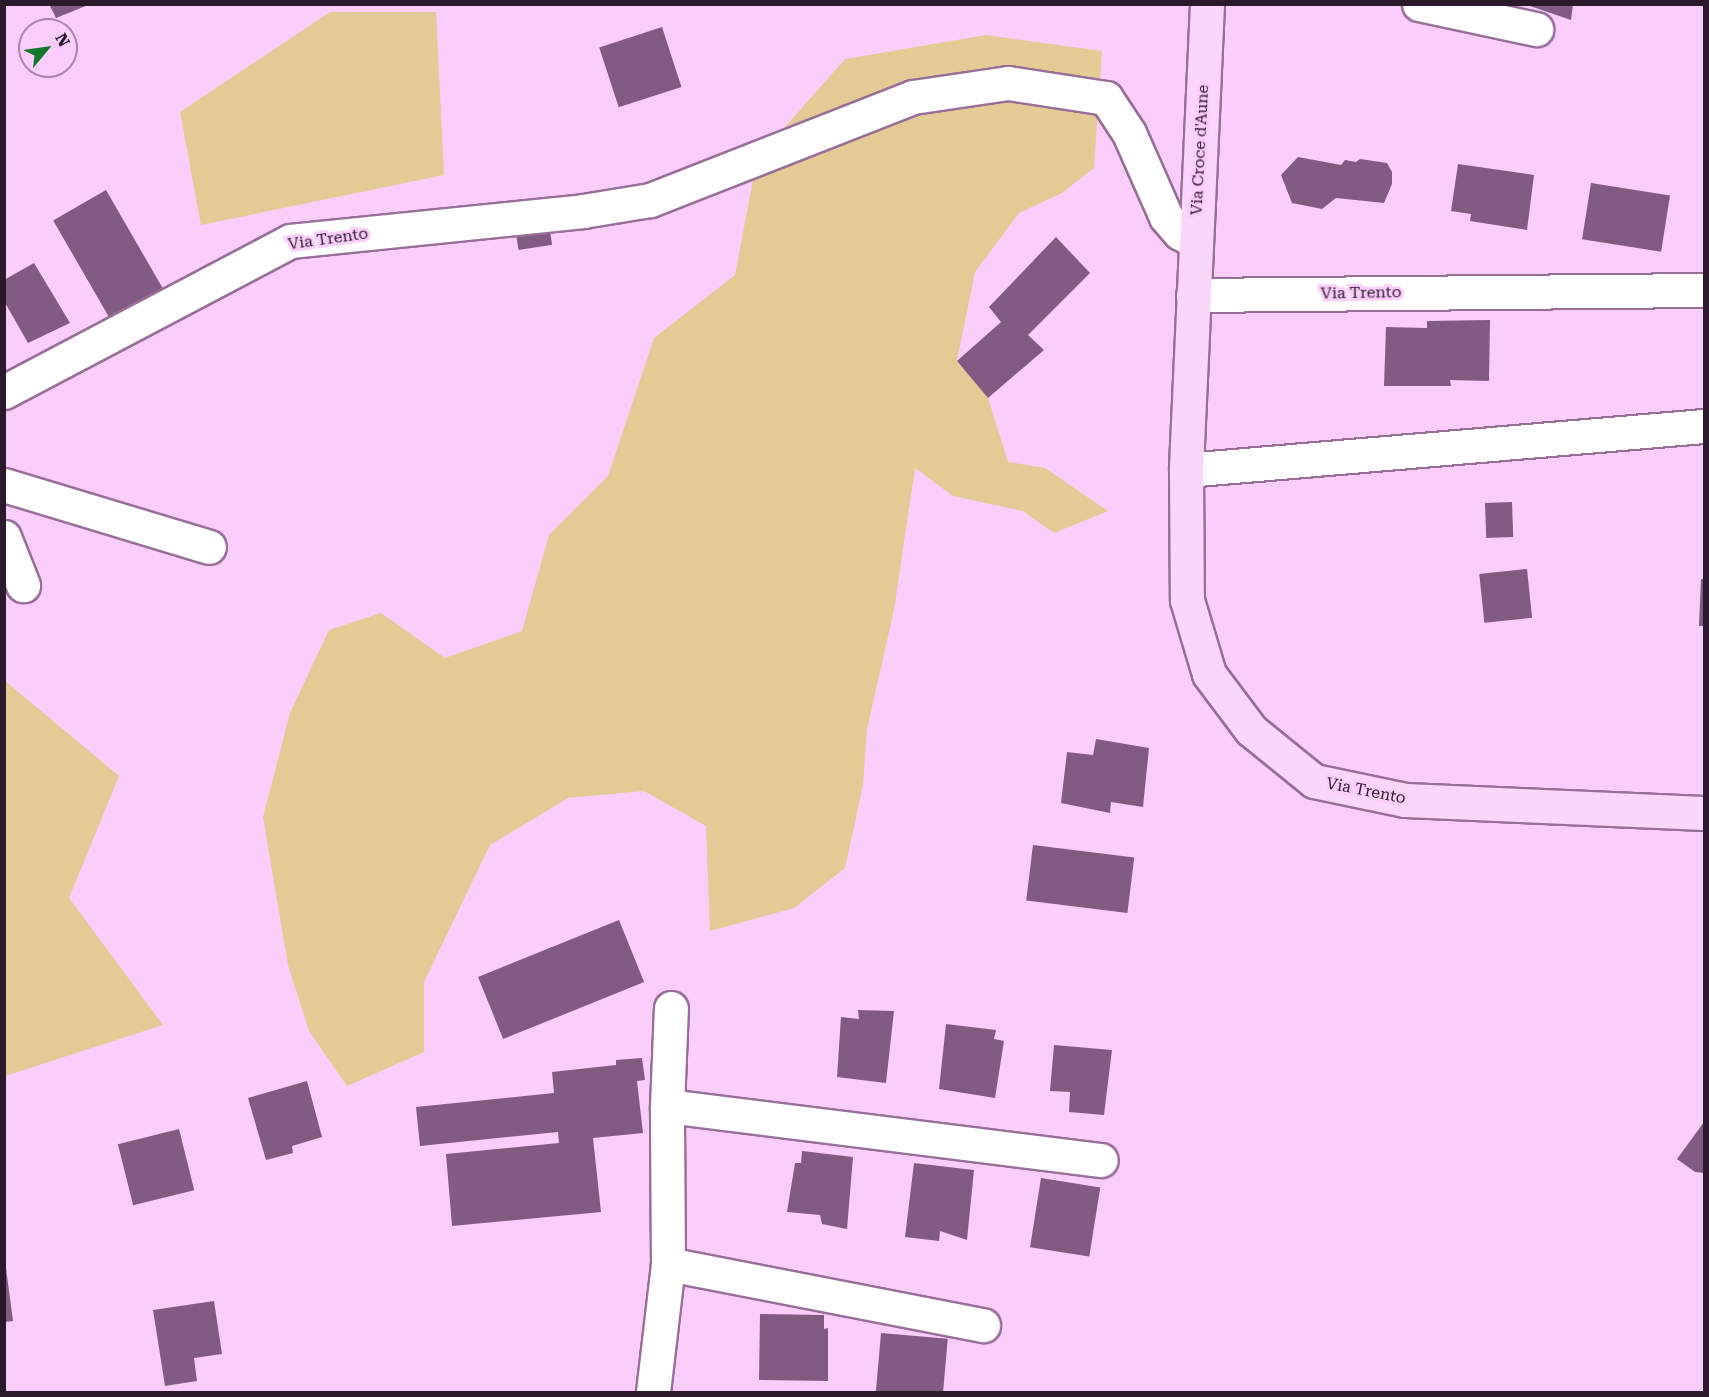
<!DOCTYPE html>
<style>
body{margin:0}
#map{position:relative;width:1709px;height:1397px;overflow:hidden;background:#facdfa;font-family:"Roboto Serif",serif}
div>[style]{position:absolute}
.green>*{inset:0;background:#e4cb95}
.building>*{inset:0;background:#825b83;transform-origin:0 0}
.roads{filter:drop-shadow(2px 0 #976f98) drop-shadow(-2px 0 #976f98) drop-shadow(0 2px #976f98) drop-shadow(0 -2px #976f98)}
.minor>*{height:33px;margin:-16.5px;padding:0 16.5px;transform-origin:16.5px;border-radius:16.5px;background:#fff}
.major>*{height:33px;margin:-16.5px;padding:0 16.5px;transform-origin:16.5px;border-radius:16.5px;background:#fbd6fb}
span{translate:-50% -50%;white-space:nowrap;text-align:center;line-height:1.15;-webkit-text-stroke:6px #facdfa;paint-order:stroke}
.street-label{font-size:16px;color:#2b1a2b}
.frame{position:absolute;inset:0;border:6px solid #2b1a2b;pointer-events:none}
.north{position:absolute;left:18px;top:18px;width:60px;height:60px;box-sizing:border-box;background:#facdfa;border:2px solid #a785a7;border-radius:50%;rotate:61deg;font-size:16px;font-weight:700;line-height:24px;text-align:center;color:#2b1a2b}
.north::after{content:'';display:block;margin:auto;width:21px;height:27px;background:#11772a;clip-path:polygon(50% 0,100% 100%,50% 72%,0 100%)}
</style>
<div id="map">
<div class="green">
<i style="clip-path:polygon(330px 12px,436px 12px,444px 175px,201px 225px,180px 112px)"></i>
<i style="clip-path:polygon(986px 35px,1102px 51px,1094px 168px,1062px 193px,1019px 213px,975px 272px,957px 361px,988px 398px,1008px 462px,1045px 468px,1108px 511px,1054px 533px,1023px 511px,953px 496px,915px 468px,894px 610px,867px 729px,863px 785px,845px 868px,794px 908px,710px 931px,706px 826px,644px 791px,568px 798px,490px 845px,424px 982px,424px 1052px,347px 1086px,309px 1031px,288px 965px,263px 817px,290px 713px,329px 630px,381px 613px,445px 658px,522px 631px,549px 535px,608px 476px,654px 338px,735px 275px,757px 159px,845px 59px)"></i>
<i style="clip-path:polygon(4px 680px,119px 776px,69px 898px,163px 1025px,5px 1076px)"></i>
</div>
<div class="building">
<i style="clip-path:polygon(49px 4px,88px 4px,88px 5px,56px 18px)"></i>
<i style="clip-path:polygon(1527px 4px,1573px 4px,1571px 20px,1527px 5px)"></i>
<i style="left:662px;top:27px;width:63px;height:66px;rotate:72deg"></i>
<i style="clip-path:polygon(1298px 157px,1341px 165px,1345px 160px,1356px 162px,1360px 159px,1387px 163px,1392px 172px,1392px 184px,1384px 203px,1336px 198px,1322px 209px,1292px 203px,1281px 175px)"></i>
<i style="clip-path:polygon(1458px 164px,1534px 175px,1527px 230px,1470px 221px,1471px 214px,1451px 211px)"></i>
<i style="left:1591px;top:183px;width:80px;height:57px;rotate:9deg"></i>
<i style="left:106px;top:190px;width:115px;height:61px;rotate:60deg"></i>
<i style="left:549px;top:225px;width:20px;height:34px;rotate:81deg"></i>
<i style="clip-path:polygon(1056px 237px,1090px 273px,1028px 335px,1044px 350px,988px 398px,957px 361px,1001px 322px,989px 307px)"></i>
<i style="clip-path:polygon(34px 263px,70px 323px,28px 343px,4px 301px,4px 280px)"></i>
<i style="clip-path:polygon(1490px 320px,1489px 381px,1450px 380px,1451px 386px,1384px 386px,1386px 327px,1427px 328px,1427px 321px)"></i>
<i style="left:1512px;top:502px;width:35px;height:27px;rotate:88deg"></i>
<i style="left:1527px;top:569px;width:49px;height:48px;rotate:84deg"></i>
<i style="clip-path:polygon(1701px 579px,1704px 579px,1704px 626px,1699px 626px)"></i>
<i style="clip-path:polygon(1096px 739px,1149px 748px,1143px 807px,1111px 802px,1110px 813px,1061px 803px,1067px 752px,1093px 755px)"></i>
<i style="left:1033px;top:845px;width:102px;height:56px;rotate:7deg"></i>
<i style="left:619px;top:920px;width:67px;height:152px;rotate:68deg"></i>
<i style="clip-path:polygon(858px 1010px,894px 1011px,886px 1083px,837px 1077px,841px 1017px,859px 1019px)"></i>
<i style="clip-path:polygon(946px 1024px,996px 1030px,994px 1039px,1004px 1041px,995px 1098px,939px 1089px)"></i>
<i style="clip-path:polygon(1054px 1045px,1112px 1050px,1104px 1115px,1069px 1112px,1070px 1092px,1050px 1091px)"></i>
<i style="clip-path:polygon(642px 1058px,645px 1080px,637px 1081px,643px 1133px,593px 1138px,601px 1212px,452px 1226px,446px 1154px,559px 1143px,558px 1132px,420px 1146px,416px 1107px,554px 1093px,552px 1072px,616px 1065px,616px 1060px)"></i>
<i style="clip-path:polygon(307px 1081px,322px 1137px,292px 1146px,293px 1153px,266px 1160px,248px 1098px)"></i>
<i style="clip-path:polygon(1704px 1122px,1704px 1173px,1695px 1172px,1677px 1159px)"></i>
<i style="left:179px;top:1129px;width:63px;height:63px;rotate:76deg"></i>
<i style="clip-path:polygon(802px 1151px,853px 1157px,847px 1229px,822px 1224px,820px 1215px,787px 1212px,795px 1163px,801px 1163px)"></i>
<i style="clip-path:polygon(914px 1163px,974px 1170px,967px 1240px,940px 1231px,939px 1241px,905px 1237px)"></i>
<i style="left:1041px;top:1178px;width:60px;height:70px;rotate:9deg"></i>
<i style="clip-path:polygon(4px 1253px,13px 1321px,4px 1322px)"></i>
<i style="clip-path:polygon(214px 1301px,222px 1354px,194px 1358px,197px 1381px,165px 1386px,153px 1310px)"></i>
<i style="clip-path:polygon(760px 1314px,824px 1315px,824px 1329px,828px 1328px,828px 1381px,759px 1380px)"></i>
<i style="left:881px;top:1333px;width:67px;height:59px;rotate:5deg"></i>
</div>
<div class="roads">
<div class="minor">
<i style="left:1419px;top:4px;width:120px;rotate:12.1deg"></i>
<i style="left:1193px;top:295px;width:511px;rotate:-0.56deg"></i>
<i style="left:4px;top:392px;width:323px;rotate:-27.8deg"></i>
<i style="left:290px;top:241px;width:295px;rotate:-5.8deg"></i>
<i style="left:583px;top:211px;width:68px;rotate:-9.3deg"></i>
<i style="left:650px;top:200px;width:282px;rotate:-21.4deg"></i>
<i style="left:913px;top:97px;width:96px;rotate:-8.4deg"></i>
<i style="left:1008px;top:83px;width:99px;rotate:8.7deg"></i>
<i style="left:1106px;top:98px;width:42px;rotate:56.7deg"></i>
<i style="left:1129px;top:133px;width:92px;rotate:66.2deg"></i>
<i style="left:1166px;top:217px;width:21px;rotate:49deg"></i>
<i style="left:1180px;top:233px;width:17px;rotate:28deg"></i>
<i style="left:1186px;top:470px;width:520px;rotate:-4.86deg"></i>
<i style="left:4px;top:485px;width:214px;rotate:16.8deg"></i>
<i style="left:4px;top:537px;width:52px;rotate:68.4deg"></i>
<i style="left:667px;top:1106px;width:437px;rotate:7.1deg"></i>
<i style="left:668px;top:1264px;width:321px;rotate:11deg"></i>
<i style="left:653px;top:1392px;width:129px;rotate:-83.3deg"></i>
<i style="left:668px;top:1264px;width:158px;rotate:-90.4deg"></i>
<i style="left:667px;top:1106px;width:98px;rotate:-87.7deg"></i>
</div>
<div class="major">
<i style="left:1207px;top:4px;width:466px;rotate:92.6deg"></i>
<i style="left:1186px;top:470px;width:130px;rotate:89.6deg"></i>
<i style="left:1187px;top:600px;width:77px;rotate:73.4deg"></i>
<i style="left:1209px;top:674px;width:70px;rotate:53.1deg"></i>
<i style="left:1251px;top:730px;width:81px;rotate:39deg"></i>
<i style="left:1314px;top:781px;width:93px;rotate:11.8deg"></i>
<i style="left:1405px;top:800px;width:299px;rotate:2.5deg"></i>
</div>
</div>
<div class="street-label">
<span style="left:1200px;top:150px;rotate:-87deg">Via Croce d'Aune</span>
<span style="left:328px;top:239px;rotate:-8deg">Via Trento</span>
<span style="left:1361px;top:293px;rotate:-1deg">Via Trento</span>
<span style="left:1366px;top:791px;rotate:11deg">Via Trento</span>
</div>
<div class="frame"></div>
<div class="north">N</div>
</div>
